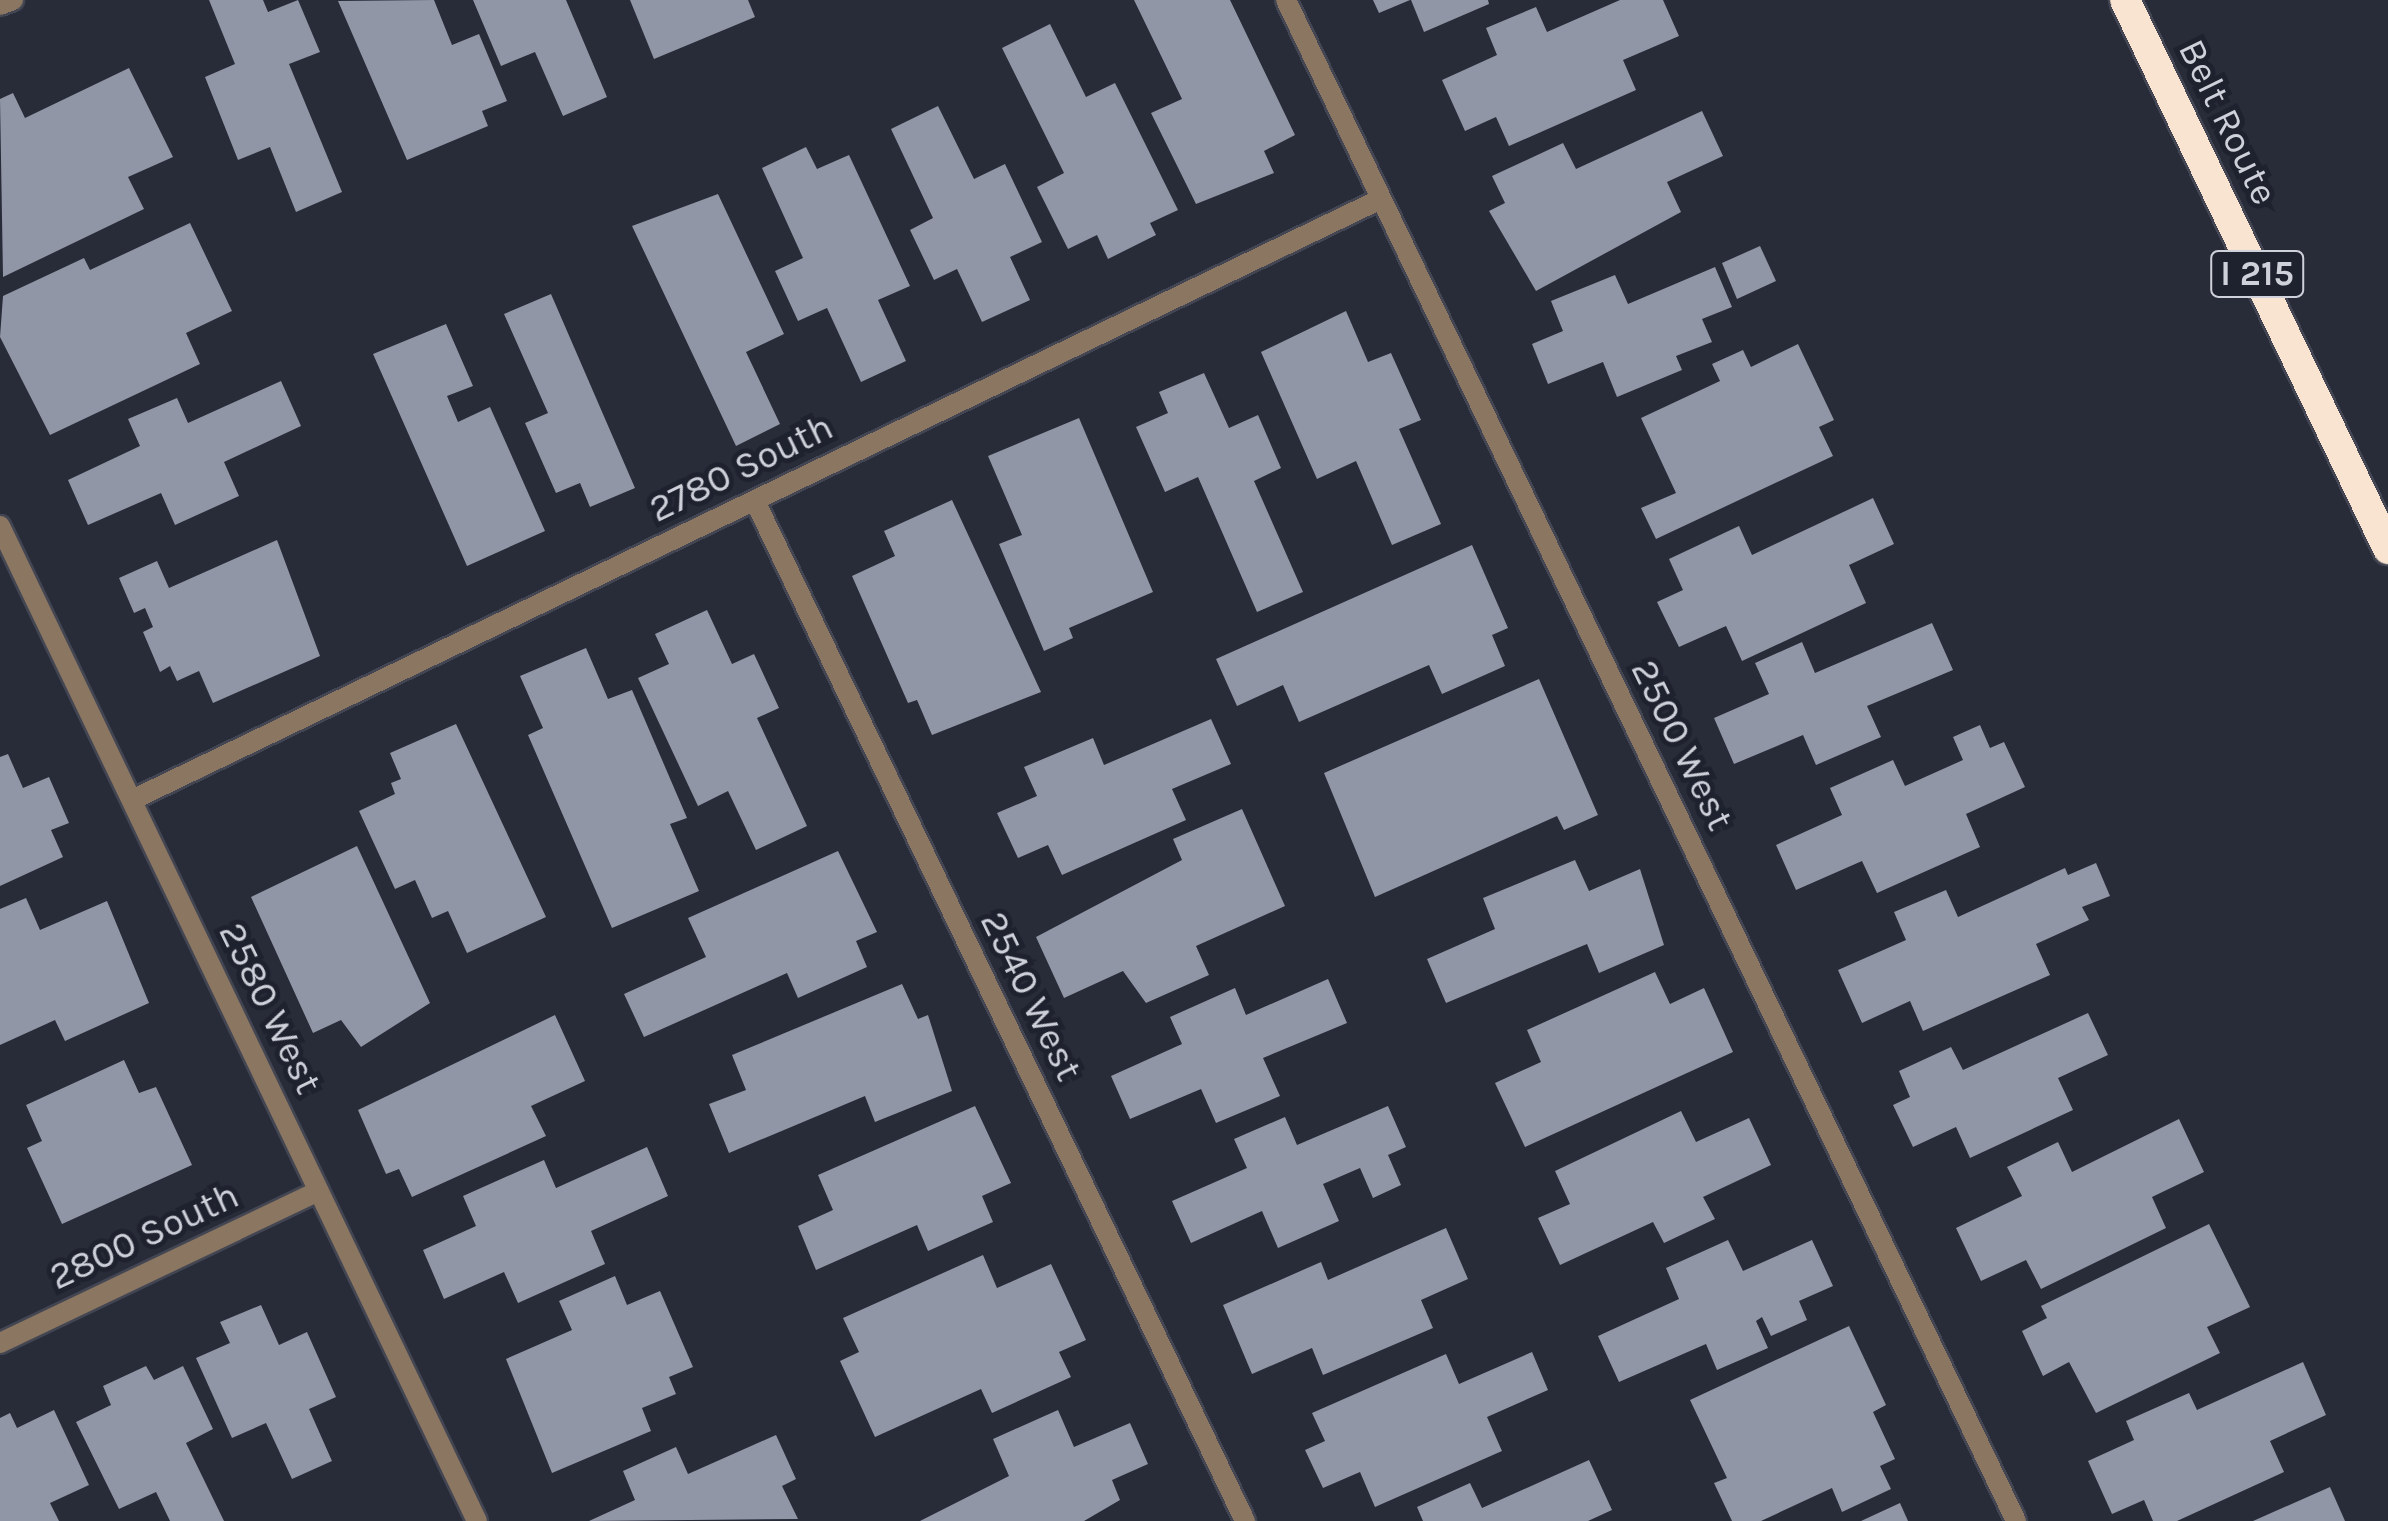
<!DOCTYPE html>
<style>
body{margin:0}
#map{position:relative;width:2388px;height:1521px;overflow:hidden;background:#282b38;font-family:Karla,sans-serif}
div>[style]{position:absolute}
.building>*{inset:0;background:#9196a6}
.roads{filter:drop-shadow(2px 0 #434652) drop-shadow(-2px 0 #434652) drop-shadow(0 2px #434652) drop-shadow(0 -2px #434652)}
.service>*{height:20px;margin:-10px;padding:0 10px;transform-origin:10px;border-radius:10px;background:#8a7661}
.motorway>*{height:30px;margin:-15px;padding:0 15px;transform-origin:15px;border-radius:15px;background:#f8e4d0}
span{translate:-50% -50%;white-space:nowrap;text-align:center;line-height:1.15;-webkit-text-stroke:10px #1e212e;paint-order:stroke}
.shield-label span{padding:2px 8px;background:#1e212e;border:2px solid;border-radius:8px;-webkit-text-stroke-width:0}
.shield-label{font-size:35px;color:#ced1d9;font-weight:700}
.street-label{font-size:38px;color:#ced1d9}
</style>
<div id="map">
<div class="building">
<div style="clip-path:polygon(209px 0,263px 0,268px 12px,298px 0,320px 52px,289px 64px,342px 192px,296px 212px,270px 147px,238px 160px,205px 77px,235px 64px)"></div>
<div style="clip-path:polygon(434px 0,452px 45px,479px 34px,507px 101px,482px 111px,488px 126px,407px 160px,338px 1px)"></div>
<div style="clip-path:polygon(473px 0,566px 0,607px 97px,563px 116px,535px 52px,501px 66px)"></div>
<div style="clip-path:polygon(630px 0,748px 0,755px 17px,654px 59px)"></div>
<div style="clip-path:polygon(1134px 0,1230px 0,1295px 135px,1264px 151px,1274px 173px,1196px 204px,1151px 113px,1182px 99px)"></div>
<div style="clip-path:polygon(1373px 0,1410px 0,1379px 13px)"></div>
<div style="clip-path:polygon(1411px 0,1488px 0,1489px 4px,1424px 32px)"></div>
<div style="clip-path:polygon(1620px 0,1663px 0,1679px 36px,1623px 60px,1636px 90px,1509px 146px,1496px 117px,1465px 131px,1442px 80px,1497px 55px,1486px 28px,1536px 7px,1547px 32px)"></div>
<div style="clip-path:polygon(1050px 24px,1086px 97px,1115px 83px,1178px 210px,1150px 223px,1156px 235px,1108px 259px,1097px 235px,1068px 249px,1037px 187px,1064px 173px,1002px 48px)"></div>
<div style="clip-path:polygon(129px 68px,173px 157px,128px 177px,144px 209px,3px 277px,0 99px,13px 93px,25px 118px)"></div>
<div style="clip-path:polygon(938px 106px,974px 179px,1005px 164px,1042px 242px,1010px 257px,1030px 300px,982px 322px,957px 269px,934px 280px,910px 230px,933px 218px,891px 129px)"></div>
<div style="clip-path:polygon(1702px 111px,1723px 156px,1667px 182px,1681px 212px,1536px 291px,1489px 211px,1505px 203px,1492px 176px,1563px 143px,1576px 169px)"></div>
<div style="clip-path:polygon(806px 147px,817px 169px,849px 155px,910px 286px,878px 300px,906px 361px,861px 382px,827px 308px,798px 321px,775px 271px,803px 258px,762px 168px)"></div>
<div style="clip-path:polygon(718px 194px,784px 334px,746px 352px,780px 424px,736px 446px,632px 226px)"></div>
<div style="clip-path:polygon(190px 223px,232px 311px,186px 333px,200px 364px,50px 435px,0 337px,3px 296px,84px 258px,90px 270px)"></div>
<div style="clip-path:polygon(1760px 246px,1776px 281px,1737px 299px,1722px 263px)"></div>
<div style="clip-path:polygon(1715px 267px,1732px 307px,1702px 319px,1712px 342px,1676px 356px,1682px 370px,1617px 397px,1603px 362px,1548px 384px,1532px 344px,1563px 331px,1551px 301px,1615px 275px,1628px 304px)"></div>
<div style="clip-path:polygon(551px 294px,635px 488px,590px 507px,580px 483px,556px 493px,525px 423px,548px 413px,504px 314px)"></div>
<div style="clip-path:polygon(1346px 311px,1368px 362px,1391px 353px,1421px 420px,1399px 429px,1441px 524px,1392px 545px,1356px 461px,1317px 479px,1261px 352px)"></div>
<div style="clip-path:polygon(446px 324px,473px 386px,447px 396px,458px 422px,490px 407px,545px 531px,467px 566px,373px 354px)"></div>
<div style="clip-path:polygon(1798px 344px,1834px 420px,1819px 427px,1833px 456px,1656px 539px,1641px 508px,1676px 493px,1641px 418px,1720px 381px,1712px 364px,1743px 350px,1751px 367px)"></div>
<div style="clip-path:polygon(1204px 373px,1229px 428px,1258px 415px,1281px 468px,1254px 481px,1303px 592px,1257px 612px,1198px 477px,1165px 492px,1136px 427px,1168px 413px,1159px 392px)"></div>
<div style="clip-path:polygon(281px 381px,301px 426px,224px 462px,239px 496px,175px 525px,161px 493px,88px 525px,68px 480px,140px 446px,128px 419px,177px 398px,188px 423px)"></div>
<div style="clip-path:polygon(1079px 418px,1153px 592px,1069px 628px,1073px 638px,1044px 651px,999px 544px,1022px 535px,988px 456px)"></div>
<div style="clip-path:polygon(1873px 498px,1894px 544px,1849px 565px,1866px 603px,1742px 661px,1726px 626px,1679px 647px,1657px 602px,1683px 590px,1669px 559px,1739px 526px,1752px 555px)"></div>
<div style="clip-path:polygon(952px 500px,1041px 692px,932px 735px,917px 700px,908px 703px,852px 576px,895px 556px,884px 531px)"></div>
<div style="clip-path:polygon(277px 540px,320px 656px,213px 703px,199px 671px,177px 681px,170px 666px,160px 672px,143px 632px,153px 627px,145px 608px,134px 613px,119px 578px,157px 561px,169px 588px)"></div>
<div style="clip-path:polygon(1472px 545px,1508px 628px,1492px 635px,1505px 666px,1442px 694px,1429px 665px,1299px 722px,1283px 685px,1237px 706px,1216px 659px)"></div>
<div style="clip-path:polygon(707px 610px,732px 664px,754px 654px,779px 708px,757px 718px,807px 826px,756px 850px,728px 791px,698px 806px,638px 678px,669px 664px,655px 634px)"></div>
<div style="clip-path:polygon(1932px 623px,1953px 670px,1867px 706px,1881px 737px,1816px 765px,1803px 735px,1734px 764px,1714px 718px,1769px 694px,1755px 663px,1802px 642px,1815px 673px)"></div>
<div style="clip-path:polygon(586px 648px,608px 699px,632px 690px,687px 818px,670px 824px,699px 891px,612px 928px,528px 735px,543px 728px,520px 676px)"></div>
<div style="clip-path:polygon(1539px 679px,1598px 815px,1564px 830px,1557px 816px,1375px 897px,1324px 773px)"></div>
<div style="clip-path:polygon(1211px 719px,1231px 764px,1172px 789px,1186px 820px,1062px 875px,1048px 845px,1018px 858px,997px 813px,1037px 796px,1024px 767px,1093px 738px,1104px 765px)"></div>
<div style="clip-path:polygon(456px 724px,546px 917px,467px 953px,448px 911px,432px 918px,415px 880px,395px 889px,359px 811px,395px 794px,391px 783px,401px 779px,390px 753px)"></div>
<div style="clip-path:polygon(1980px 725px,1990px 748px,2004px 742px,2025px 787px,1966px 814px,1980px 847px,1877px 893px,1862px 861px,1796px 890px,1776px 845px,1842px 815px,1830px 788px,1893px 760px,1905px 786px,1963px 760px,1953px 737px)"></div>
<div style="clip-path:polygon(8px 754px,23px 788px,49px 777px,69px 823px,51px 830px,63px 857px,0 886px,0 757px)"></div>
<div style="clip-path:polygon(1242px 809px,1285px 906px,1196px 946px,1209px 975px,1146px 1003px,1123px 971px,1064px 998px,1036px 937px,1182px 860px,1173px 839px)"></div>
<div style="clip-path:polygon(357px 846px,430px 1003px,361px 1047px,341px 1020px,313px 1033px,251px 897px)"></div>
<div style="clip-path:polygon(838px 851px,877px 932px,856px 941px,867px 967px,798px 998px,787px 973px,644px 1037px,624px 994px,706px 957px,688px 918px)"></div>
<div style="clip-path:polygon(1575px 860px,1589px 891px,1640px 869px,1664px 945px,1599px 973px,1587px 944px,1446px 1003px,1427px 959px,1495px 929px,1483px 898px)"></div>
<div style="clip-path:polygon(2096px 863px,2110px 896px,2082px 907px,2089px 920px,2036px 944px,2050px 975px,1923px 1031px,1910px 1001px,1862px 1023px,1838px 970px,1906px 940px,1894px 912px,1946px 890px,1958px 917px,2065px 868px,2068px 875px)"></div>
<div style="clip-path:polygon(26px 898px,40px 930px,107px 901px,149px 1003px,65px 1041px,55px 1020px,0 1045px,0 909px)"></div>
<div style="clip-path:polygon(1655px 972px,1670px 1004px,1704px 988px,1733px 1052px,1525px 1147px,1495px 1083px,1541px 1062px,1527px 1030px)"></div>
<div style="clip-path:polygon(1328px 979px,1347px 1023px,1263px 1058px,1280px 1096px,1216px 1123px,1201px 1089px,1130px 1119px,1111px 1076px,1182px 1044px,1170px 1017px,1235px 988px,1246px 1015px)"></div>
<div style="clip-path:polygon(902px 984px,918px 1019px,928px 1015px,952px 1091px,875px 1122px,865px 1096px,729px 1153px,709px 1104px,746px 1090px,732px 1055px)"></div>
<div style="clip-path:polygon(2088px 1013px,2108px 1055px,2058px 1078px,2073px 1110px,1970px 1158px,1956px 1127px,1913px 1147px,1893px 1105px,1910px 1097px,1899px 1071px,1951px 1047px,1963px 1070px)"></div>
<div style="clip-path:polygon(555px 1015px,585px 1081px,531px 1106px,546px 1136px,412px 1197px,399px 1169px,386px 1174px,358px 1110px)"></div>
<div style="clip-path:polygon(124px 1060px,139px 1093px,156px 1087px,192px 1165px,62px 1224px,27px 1148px,42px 1141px,26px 1105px)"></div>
<div style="clip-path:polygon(975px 1106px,1011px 1183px,982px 1196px,993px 1222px,928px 1251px,917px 1225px,816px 1270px,798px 1226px,833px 1210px,818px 1175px)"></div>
<div style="clip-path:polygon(1388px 1106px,1406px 1147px,1388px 1155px,1401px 1185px,1373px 1198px,1360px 1168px,1323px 1184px,1339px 1221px,1278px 1248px,1262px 1211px,1191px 1243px,1172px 1201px,1247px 1168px,1234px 1139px,1285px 1117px,1297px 1145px)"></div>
<div style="clip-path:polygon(1681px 1111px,1696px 1142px,1749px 1118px,1771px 1165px,1703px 1197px,1715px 1219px,1664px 1243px,1653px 1222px,1560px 1265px,1538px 1218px,1570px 1204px,1555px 1171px)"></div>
<div style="clip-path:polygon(2179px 1119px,2204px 1172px,2152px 1197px,2166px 1228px,2041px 1289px,2026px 1260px,1981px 1281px,1956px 1228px,2022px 1196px,2007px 1167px,2058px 1142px,2072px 1172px)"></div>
<div style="clip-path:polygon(647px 1147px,668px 1196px,591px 1231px,605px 1264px,518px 1303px,504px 1272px,444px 1299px,423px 1250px,476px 1226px,463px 1196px,544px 1160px,556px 1188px)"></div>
<div style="clip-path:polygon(2209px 1224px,2250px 1307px,2207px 1327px,2220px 1353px,2096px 1413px,2069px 1362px,2043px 1376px,2022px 1331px,2047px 1318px,2041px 1306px)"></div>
<div style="clip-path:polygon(1446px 1228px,1468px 1279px,1421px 1300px,1433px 1328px,1323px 1375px,1312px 1348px,1252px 1374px,1223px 1305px,1321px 1262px,1328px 1280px)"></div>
<div style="clip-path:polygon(1728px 1240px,1743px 1271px,1812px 1240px,1833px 1286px,1799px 1301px,1807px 1320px,1771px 1336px,1762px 1317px,1756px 1321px,1768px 1348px,1717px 1370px,1706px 1344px,1619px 1382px,1598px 1336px,1679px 1299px,1666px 1268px)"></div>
<div style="clip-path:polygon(983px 1255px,997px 1288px,1051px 1264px,1086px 1340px,1059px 1352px,1071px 1377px,992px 1413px,981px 1389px,875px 1437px,840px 1361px,859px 1352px,843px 1318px)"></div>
<div style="clip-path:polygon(615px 1276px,627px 1305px,660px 1291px,693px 1367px,669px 1377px,676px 1394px,642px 1408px,651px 1431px,552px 1473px,506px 1359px,572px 1330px,559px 1301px)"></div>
<div style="clip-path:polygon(261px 1305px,279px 1345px,307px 1332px,336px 1397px,309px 1409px,332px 1461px,292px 1479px,266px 1423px,232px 1438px,196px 1358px,230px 1343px,220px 1322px)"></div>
<div style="clip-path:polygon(1849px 1326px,1886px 1405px,1873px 1412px,1895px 1459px,1880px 1466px,1891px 1489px,1842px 1512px,1832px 1488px,1761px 1521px,1732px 1521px,1714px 1483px,1727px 1478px,1690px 1400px)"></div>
<div style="clip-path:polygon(1532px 1352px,1548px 1390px,1487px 1417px,1502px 1451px,1375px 1507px,1360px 1472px,1323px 1488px,1305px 1450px,1325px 1441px,1312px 1413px,1446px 1354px,1459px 1384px)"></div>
<div style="clip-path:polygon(2303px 1362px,2326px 1415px,2270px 1441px,2284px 1472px,2177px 1521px,2153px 1521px,2144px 1500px,2112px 1514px,2088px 1461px,2134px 1440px,2126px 1421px,2189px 1393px,2197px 1410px)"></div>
<div style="clip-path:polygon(146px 1366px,154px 1380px,183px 1366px,213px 1429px,186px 1443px,224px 1521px,170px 1521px,156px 1492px,119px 1509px,76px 1422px,111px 1405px,103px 1386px)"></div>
<div style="clip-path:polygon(54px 1410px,89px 1485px,50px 1503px,59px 1521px,0 1521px,0 1418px,10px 1413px,17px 1428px)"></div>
<div style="clip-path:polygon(1058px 1410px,1074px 1447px,1130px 1423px,1148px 1464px,1112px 1480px,1120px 1500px,1084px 1521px,920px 1521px,1009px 1476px,993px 1439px)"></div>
<div style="clip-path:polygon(776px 1435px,796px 1479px,782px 1486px,798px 1519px,589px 1521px,635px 1500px,623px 1471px,676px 1447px,688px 1474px)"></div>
<div style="clip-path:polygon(1589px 1460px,1612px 1510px,1588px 1521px,1423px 1521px,1417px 1507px,1470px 1483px,1482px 1508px)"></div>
<div style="clip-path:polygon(2330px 1487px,2345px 1521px,2253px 1521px)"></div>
<div style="clip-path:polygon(1900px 1503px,1908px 1521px,1861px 1521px)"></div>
</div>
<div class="roads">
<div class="service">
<div style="left:1286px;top:0;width:1687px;rotate:64.36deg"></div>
<div style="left:0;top:5px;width:14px;rotate:-21deg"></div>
<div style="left:755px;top:501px;width:1132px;rotate:64.34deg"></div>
<div style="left:0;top:526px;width:1103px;rotate:64.39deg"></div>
<div style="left:132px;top:800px;width:1386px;rotate:-25.7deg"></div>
<div style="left:0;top:1343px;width:353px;rotate:-25.5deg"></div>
</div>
<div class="motorway">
<div style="left:2125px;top:0;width:609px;rotate:64.4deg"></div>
</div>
</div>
<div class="shield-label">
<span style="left:2257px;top:274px">I 215</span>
</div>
<div class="street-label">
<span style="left:2228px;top:122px;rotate:64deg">Belt Route</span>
<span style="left:741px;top:468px;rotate:-26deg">2780 South</span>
<span style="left:1682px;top:745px;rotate:64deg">2500 West</span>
<span style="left:1031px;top:996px;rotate:64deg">2540 West</span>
<span style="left:270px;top:1008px;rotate:64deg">2580 West</span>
<span style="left:144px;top:1236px;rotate:-25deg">2800 South</span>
</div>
</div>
